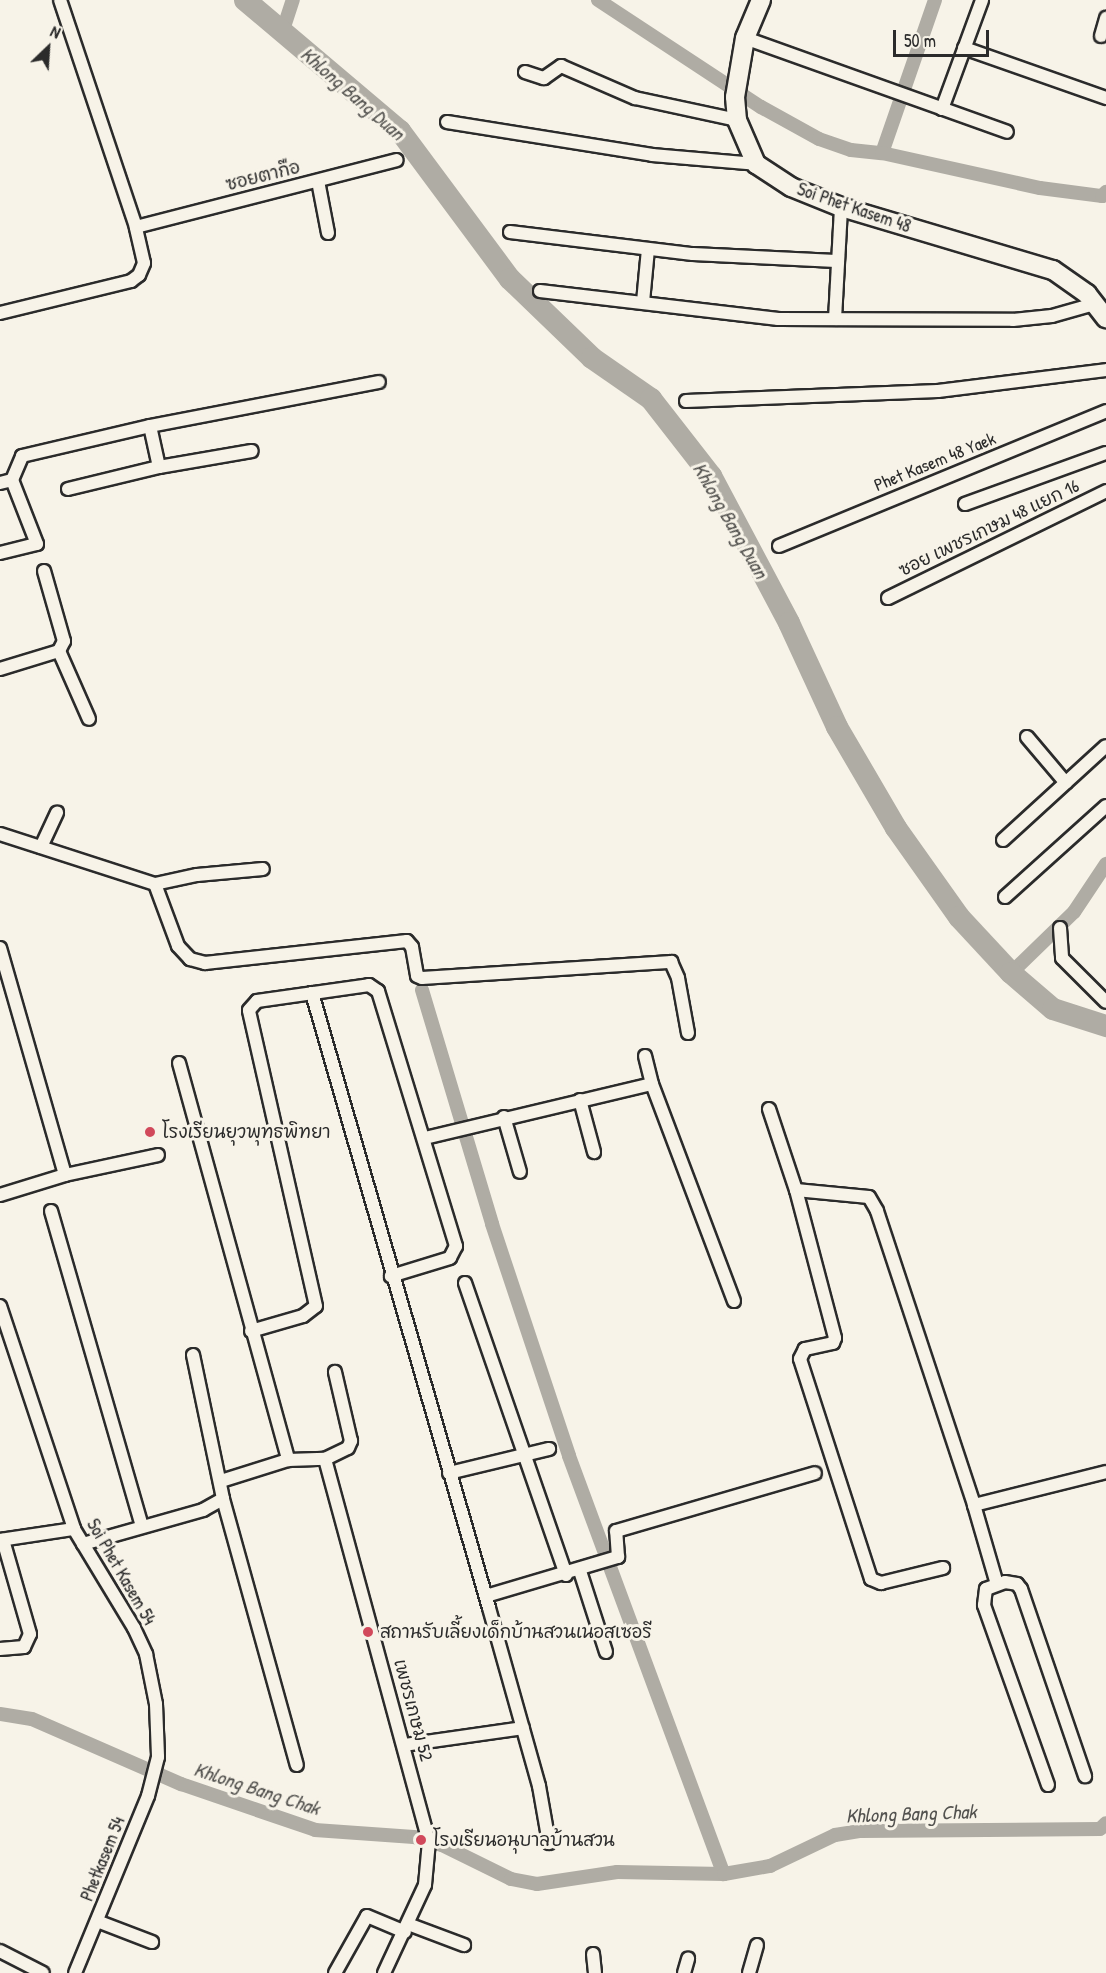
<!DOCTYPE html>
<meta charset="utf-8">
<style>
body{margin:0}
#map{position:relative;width:1106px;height:1973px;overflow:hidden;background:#f7f3e8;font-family:"Patrick Hand","Playpen Sans Thai",sans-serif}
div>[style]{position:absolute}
.canal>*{height:14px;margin:-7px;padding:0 7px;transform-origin:7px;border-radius:7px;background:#afaca4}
.river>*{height:22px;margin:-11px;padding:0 11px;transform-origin:11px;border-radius:11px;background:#afaca4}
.roads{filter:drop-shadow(2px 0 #2b2b2b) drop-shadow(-2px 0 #2b2b2b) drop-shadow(0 2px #2b2b2b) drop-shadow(0 -2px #2b2b2b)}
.street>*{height:12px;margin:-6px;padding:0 6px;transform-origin:6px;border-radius:6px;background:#f7f3e8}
.secondary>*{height:18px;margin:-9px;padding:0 9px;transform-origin:9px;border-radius:9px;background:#f7f3e8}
.dots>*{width:16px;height:16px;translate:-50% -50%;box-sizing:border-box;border:3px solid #f7f3e8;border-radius:50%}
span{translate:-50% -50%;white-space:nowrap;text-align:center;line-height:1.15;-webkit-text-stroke:6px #f7f3e8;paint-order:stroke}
.street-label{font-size:18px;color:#2b2b2b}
.poi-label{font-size:18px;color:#2b2b2b}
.left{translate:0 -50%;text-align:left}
.water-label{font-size:20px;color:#53524f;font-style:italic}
.north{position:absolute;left:18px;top:18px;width:60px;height:60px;-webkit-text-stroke:4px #f7f3e8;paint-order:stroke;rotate:25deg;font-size:16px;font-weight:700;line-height:24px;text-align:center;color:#2b2b2b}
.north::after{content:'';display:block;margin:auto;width:21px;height:27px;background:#2b2b2b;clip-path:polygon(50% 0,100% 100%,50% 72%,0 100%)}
.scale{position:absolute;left:893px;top:30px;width:96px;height:27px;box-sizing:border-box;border:3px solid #2b2b2b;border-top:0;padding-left:8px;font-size:18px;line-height:21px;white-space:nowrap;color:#2b2b2b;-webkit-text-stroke:4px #f7f3e8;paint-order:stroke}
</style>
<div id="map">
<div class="canal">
<div style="left:598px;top:0;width:195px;rotate:33.3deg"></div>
<div style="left:761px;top:107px;width:66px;rotate:28.9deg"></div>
<div style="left:819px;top:139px;width:34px;rotate:19deg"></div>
<div style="left:851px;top:150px;width:31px;rotate:6deg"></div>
<div style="left:882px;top:153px;width:162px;rotate:-70.9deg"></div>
<div style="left:282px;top:33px;width:35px;rotate:-72deg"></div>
<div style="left:882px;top:153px;width:162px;rotate:12.5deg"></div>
<div style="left:1040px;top:188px;width:63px;rotate:7.4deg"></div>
<div style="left:1102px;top:196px;width:6px;rotate:-45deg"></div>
<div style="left:1011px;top:973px;width:88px;rotate:-44.1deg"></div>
<div style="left:1074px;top:912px;width:58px;rotate:-56.3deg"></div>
<div style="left:422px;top:990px;width:244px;rotate:73.3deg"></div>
<div style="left:492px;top:1224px;width:244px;rotate:71.6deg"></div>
<div style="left:569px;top:1456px;width:446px;rotate:69.7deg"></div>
<div style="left:0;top:1714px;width:32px;rotate:9deg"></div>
<div style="left:32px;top:1719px;width:163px;rotate:23.6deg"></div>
<div style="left:181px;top:1784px;width:142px;rotate:18.9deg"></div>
<div style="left:315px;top:1830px;width:99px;rotate:4deg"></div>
<div style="left:414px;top:1837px;width:29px;rotate:16deg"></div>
<div style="left:442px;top:1845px;width:77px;rotate:26.2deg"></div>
<div style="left:511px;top:1879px;width:26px;rotate:11deg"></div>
<div style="left:537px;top:1884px;width:81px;rotate:-8.5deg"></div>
<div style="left:617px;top:1872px;width:107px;rotate:1.1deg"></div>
<div style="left:724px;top:1874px;width:47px;rotate:-9.9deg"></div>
<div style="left:770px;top:1866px;width:72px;rotate:-25.5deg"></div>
<div style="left:835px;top:1835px;width:26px;rotate:-9deg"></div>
<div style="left:861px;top:1831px;width:239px;rotate:-0.5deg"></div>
<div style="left:1100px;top:1829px;width:8px;rotate:-45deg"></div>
</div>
<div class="river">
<div style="left:245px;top:0;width:203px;rotate:40.2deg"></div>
<div style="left:400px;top:131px;width:184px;rotate:53.4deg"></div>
<div style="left:510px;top:279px;width:114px;rotate:43.9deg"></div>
<div style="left:592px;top:358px;width:72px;rotate:34.8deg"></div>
<div style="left:651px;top:399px;width:98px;rotate:52.1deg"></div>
<div style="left:711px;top:476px;width:166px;rotate:62deg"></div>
<div style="left:789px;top:623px;width:115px;rotate:65.2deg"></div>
<div style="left:837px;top:727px;width:117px;rotate:59.7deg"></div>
<div style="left:896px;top:828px;width:109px;rotate:54.7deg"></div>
<div style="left:959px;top:917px;width:76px;rotate:47.1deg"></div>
<div style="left:1011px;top:973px;width:55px;rotate:40.6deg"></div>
<div style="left:1053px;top:1009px;width:56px;rotate:17.8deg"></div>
</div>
<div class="roads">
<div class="street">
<div style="left:1101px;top:36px;width:19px;rotate:-74deg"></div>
<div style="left:745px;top:38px;width:278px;rotate:19.7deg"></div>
<div style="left:964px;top:48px;width:151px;rotate:19.4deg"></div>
<div style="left:525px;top:72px;width:20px;rotate:18deg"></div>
<div style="left:544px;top:78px;width:21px;rotate:-35deg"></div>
<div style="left:561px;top:66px;width:81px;rotate:23.4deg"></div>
<div style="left:635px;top:98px;width:104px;rotate:12.2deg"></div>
<div style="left:942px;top:109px;width:116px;rotate:-69.8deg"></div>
<div style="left:447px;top:122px;width:208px;rotate:9.1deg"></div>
<div style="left:652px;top:155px;width:104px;rotate:4.9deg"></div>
<div style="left:318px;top:181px;width:53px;rotate:79.1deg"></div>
<div style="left:136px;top:227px;width:269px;rotate:-14.4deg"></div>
<div style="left:510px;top:232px;width:184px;rotate:6.9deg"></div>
<div style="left:693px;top:254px;width:143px;rotate:2.8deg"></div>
<div style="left:540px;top:291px;width:240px;rotate:6.7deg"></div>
<div style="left:778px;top:319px;width:235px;rotate:0.2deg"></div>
<div style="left:1013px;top:320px;width:39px;rotate:-6deg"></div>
<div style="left:1052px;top:316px;width:44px;rotate:-15.9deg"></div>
<div style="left:643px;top:302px;width:53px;rotate:-84.6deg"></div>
<div style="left:0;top:313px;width:135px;rotate:-13.7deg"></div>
<div style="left:131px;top:281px;width:10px;rotate:-37deg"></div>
<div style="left:139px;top:275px;width:13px;rotate:-67deg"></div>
<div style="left:144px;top:263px;width:37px;rotate:-103deg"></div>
<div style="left:136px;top:227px;width:239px;rotate:-108.5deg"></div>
<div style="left:835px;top:319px;width:112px;rotate:-86.9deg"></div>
<div style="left:686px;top:401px;width:252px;rotate:-2.3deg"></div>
<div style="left:938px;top:391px;width:169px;rotate:-7.1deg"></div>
<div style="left:150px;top:426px;width:42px;rotate:77.6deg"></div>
<div style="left:159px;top:467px;width:94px;rotate:-9.8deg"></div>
<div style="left:0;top:483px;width:12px;rotate:-14deg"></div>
<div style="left:68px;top:489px;width:94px;rotate:-13.6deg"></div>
<div style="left:965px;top:504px;width:150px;rotate:-19.9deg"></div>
<div style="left:779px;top:546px;width:354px;rotate:-22.4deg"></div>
<div style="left:0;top:553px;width:38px;rotate:-14deg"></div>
<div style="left:37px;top:544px;width:69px;rotate:-111.3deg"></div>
<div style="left:12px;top:480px;width:26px;rotate:-67deg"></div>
<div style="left:22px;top:456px;width:131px;rotate:-13.2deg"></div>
<div style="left:150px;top:426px;width:233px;rotate:-10.9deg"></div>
<div style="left:44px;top:571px;width:73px;rotate:74.1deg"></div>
<div style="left:64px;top:641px;width:11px;rotate:117deg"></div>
<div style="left:888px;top:598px;width:243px;rotate:-26.1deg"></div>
<div style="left:59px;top:651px;width:74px;rotate:66.2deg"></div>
<div style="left:0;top:669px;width:62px;rotate:-17deg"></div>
<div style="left:1027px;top:737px;width:60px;rotate:49.7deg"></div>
<div style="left:0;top:834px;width:163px;rotate:17.9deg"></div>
<div style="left:155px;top:884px;width:43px;rotate:-12.1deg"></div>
<div style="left:197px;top:875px;width:66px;rotate:-5.2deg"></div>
<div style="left:1003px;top:840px;width:139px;rotate:-42.4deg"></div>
<div style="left:41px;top:847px;width:38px;rotate:-65deg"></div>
<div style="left:155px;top:884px;width:66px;rotate:69.6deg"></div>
<div style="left:178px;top:946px;width:18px;rotate:47deg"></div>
<div style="left:190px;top:959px;width:16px;rotate:15deg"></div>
<div style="left:205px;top:963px;width:203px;rotate:-6.2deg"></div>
<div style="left:407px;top:941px;width:8px;rotate:50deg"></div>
<div style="left:412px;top:947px;width:29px;rotate:80deg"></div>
<div style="left:417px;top:976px;width:5px;rotate:22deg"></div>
<div style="left:422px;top:978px;width:250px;rotate:-3.7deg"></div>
<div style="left:671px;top:962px;width:17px;rotate:66deg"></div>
<div style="left:678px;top:978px;width:56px;rotate:79.7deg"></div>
<div style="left:1005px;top:897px;width:136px;rotate:-42deg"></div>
<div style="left:1060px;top:928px;width:30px;rotate:86deg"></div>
<div style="left:1062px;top:958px;width:62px;rotate:45deg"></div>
<div style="left:0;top:948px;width:236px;rotate:74deg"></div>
<div style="left:312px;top:993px;width:640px;rotate:73.94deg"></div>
<div style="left:489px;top:1608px;width:185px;rotate:74.3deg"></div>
<div style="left:539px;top:1786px;width:58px;rotate:80deg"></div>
<div style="left:645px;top:1056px;width:29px;rotate:76deg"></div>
<div style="left:652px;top:1084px;width:232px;rotate:69.3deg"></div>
<div style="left:179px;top:1063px;width:412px;rotate:74.6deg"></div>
<div style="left:580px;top:1100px;width:54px;rotate:74.9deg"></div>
<div style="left:769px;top:1109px;width:85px;rotate:71.6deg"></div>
<div style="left:796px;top:1190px;width:73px;rotate:5.5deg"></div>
<div style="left:869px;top:1197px;width:16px;rotate:60deg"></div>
<div style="left:877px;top:1211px;width:310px;rotate:71.7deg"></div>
<div style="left:974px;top:1505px;width:136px;rotate:-14deg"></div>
<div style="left:504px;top:1117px;width:57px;rotate:73.8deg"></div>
<div style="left:425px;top:1138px;width:233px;rotate:-13.4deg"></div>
<div style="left:796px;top:1190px;width:153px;rotate:75.2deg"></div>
<div style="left:835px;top:1338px;width:5px;rotate:112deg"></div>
<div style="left:833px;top:1343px;width:29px;rotate:168deg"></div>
<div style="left:805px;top:1349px;width:11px;rotate:117deg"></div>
<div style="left:800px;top:1359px;width:231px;rotate:72.1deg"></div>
<div style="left:871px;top:1579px;width:11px;rotate:22deg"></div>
<div style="left:881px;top:1583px;width:64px;rotate:-13.6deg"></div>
<div style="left:0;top:1195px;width:68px;rotate:-17.1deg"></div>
<div style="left:65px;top:1175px;width:95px;rotate:-12.1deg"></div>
<div style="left:51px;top:1211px;width:328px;rotate:73.9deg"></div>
<div style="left:465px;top:1283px;width:309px;rotate:70.9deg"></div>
<div style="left:0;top:1306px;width:235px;rotate:71.6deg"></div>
<div style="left:74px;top:1529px;width:116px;rotate:58.8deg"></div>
<div style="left:134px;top:1628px;width:29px;rotate:65deg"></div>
<div style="left:146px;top:1654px;width:51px;rotate:78.7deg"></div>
<div style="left:156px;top:1704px;width:53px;rotate:87.8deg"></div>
<div style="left:158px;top:1757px;width:40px;rotate:104.4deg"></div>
<div style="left:148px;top:1796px;width:191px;rotate:112.4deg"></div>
<div style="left:251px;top:1331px;width:54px;rotate:-16.1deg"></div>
<div style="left:303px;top:1316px;width:16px;rotate:-38deg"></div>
<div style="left:316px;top:1306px;width:303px;rotate:-102.8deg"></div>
<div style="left:249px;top:1010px;width:12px;rotate:-48deg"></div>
<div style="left:257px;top:1001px;width:113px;rotate:-8.1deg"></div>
<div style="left:369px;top:985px;width:11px;rotate:34deg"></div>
<div style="left:378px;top:991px;width:267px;rotate:73deg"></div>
<div style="left:456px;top:1246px;width:13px;rotate:117deg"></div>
<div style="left:450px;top:1258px;width:62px;rotate:163deg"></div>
<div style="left:193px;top:1355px;width:147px;rotate:78.2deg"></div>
<div style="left:223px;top:1499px;width:276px;rotate:74.5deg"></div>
<div style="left:325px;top:1459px;width:396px;rotate:74.8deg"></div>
<div style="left:429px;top:1841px;width:44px;rotate:95.2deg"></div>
<div style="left:425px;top:1885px;width:97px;rotate:115deg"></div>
<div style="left:449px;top:1473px;width:103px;rotate:-13.5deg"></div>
<div style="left:221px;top:1481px;width:70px;rotate:-17.4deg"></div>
<div style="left:288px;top:1460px;width:37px;rotate:-2deg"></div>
<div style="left:325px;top:1459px;width:25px;rotate:-26deg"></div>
<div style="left:348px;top:1448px;width:8px;rotate:-67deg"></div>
<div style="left:351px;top:1441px;width:71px;rotate:-103.1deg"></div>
<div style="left:974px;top:1505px;width:82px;rotate:73.8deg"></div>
<div style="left:0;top:1540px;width:75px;rotate:-8.5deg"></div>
<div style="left:83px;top:1544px;width:125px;rotate:-15.8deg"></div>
<div style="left:203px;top:1510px;width:23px;rotate:-29deg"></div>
<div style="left:580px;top:1571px;width:85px;rotate:72.2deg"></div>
<div style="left:486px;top:1596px;width:138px;rotate:-16.5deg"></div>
<div style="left:618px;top:1557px;width:26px;rotate:-94deg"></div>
<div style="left:616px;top:1531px;width:207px;rotate:-16.2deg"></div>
<div style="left:0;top:1649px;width:24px;rotate:-5deg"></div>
<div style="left:24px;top:1647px;width:14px;rotate:-65deg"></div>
<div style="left:30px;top:1634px;width:98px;rotate:-106deg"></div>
<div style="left:404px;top:1745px;width:120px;rotate:-8.1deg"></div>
<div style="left:1048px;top:1785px;width:191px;rotate:-109.6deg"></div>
<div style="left:984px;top:1605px;width:16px;rotate:-83deg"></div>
<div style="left:986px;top:1589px;width:20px;rotate:-20deg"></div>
<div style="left:1005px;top:1582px;width:12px;rotate:9deg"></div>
<div style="left:1017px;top:1584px;width:6px;rotate:51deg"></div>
<div style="left:1021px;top:1589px;width:198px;rotate:71.1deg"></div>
<div style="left:97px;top:1921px;width:59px;rotate:20.9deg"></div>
<div style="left:408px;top:1924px;width:60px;rotate:20.6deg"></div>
<div style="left:0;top:1951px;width:48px;rotate:27.1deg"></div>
<div style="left:593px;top:1954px;width:19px;rotate:84deg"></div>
<div style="left:335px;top:1973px;width:65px;rotate:-60.7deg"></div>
<div style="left:367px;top:1916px;width:41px;rotate:22.8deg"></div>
<div style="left:684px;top:1973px;width:15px;rotate:-74deg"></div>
<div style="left:749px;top:1973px;width:29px;rotate:-74deg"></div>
</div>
<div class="secondary">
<div style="left:761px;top:0;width:41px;rotate:112.8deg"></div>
<div style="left:745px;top:38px;width:60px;rotate:99.6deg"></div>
<div style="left:735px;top:97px;width:23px;rotate:85deg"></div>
<div style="left:737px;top:120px;width:48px;rotate:66.6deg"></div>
<div style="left:756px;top:164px;width:42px;rotate:33.3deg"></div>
<div style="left:791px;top:187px;width:54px;rotate:21.8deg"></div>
<div style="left:841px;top:207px;width:221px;rotate:16.6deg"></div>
<div style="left:1053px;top:270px;width:42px;rotate:35.2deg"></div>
<div style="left:1087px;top:294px;width:31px;rotate:52deg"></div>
</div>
</div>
<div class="dots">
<div style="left:150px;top:1132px;background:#d1495b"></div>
<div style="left:368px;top:1632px;background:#d1495b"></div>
<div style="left:421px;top:1840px;background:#d1495b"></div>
</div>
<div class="street-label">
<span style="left:263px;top:176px;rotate:-14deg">ซอยตากือ</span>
<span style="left:854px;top:208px;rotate:19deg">Soi Phet Kasem 48</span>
<span style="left:935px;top:462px;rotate:-22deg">Phet Kasem 48 Yaek</span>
<span style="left:989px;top:528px;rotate:-26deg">ซอย เพชรเกษม 48 แยก 16</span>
<span style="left:121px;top:1572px;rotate:60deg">Soi Phet Kasem 54</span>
<span style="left:413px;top:1710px;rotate:75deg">เพชรเกษม 52</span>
<span style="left:103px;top:1859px;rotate:-68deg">Phetkasem 54</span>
</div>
<div class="poi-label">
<span class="left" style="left:162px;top:1132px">โรงเรียนยุวพุทธพิทยา</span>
<span class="left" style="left:380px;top:1632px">สถานรับเลี้ยงเด็กบ้านสวนเนอสเซอรี</span>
<span class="left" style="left:433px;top:1840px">โรงเรียนอนุบาลบ้านสวน</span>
</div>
<div class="water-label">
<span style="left:353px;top:93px;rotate:41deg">Khlong Bang Duan</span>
<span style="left:731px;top:520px;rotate:60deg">Khlong Bang Duan</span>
<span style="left:257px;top:1788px;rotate:18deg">Khlong Bang Chak</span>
<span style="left:911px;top:1813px;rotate:-2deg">Khlong Bang Chak</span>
</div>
<div class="north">N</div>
<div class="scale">50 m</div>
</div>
